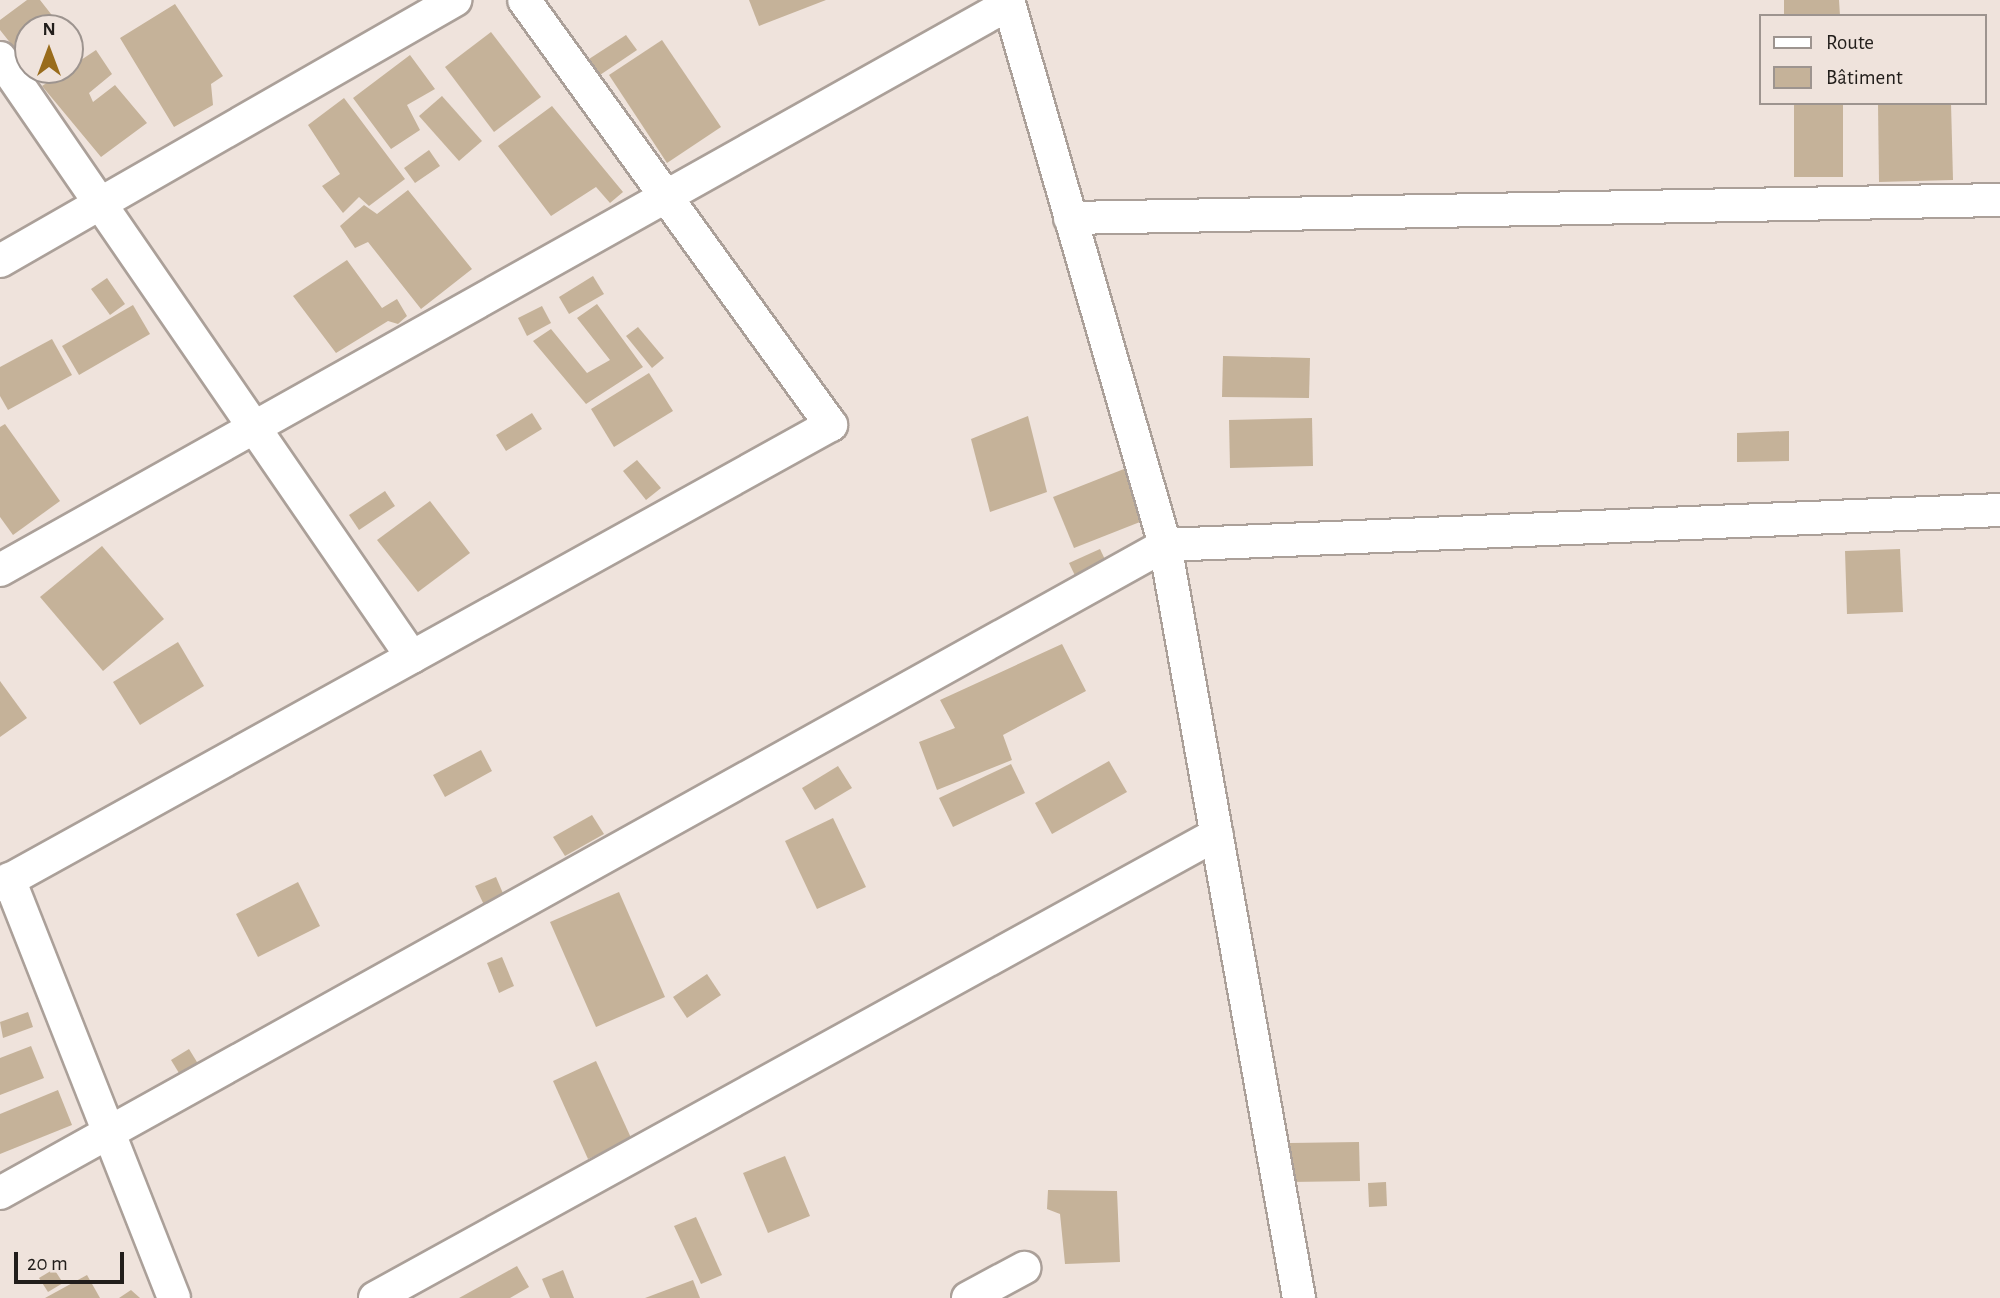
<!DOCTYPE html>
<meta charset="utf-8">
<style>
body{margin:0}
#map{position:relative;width:2000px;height:1298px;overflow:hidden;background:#efe3dc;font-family:"Alegreya Sans",sans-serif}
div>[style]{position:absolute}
.building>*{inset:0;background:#c5b299}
.roads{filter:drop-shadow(2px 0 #aba099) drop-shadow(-2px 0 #aba099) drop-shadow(0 2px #aba099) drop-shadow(0 -2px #aba099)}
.minor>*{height:32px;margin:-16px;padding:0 16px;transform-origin:16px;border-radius:16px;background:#fff}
span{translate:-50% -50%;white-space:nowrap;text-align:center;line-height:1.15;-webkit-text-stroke:7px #efe3dc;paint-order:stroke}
.legend{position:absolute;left:1759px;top:14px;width:228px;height:91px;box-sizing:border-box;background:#efe3dc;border:2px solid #9d948f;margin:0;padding:9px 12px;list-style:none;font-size:21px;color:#221e1b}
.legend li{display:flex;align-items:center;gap:14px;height:35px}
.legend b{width:35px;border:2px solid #9d948f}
.north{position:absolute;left:14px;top:14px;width:70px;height:70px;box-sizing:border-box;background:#efe3dc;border:2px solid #9d948f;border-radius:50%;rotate:0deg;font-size:19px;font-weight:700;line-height:28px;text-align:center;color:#221e1b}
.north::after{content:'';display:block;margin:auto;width:24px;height:32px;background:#996c1c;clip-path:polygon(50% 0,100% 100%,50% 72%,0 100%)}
.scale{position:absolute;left:14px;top:1252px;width:110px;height:32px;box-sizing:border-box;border:4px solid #221e1b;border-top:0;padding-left:9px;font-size:21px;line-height:24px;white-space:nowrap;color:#221e1b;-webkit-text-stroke:5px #efe3dc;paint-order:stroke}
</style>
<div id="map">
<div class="building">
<div style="clip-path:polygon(27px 0,40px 0,62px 28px,28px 28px,28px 65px,0 30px,0 20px)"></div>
<div style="clip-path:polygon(749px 0,826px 0,759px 26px)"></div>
<div style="clip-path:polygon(1784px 0,1839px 0,1840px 16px,1784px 16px)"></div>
<div style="clip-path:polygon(175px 4px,223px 76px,211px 84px,213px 105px,174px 127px,120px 38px)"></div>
<div style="clip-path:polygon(491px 32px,541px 97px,494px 132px,445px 67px)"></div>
<div style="clip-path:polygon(626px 35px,637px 50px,600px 75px,589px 59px)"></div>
<div style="clip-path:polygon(70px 39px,80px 51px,70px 58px)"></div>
<div style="clip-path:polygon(662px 40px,721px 127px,667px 163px,609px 75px)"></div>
<div style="clip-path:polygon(96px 50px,112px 74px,89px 93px,93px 102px,115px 85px,147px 123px,101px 157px,42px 86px)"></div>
<div style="clip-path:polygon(410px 55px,435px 89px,407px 105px,420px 130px,391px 149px,353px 98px)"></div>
<div style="clip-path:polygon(32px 70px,53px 70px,40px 80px)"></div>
<div style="clip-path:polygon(442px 96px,482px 141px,459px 161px,419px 116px)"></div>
<div style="clip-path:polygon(344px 98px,405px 179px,369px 206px,359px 197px,343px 213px,322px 186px,340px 174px,308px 125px)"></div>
<div style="clip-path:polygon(1794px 103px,1843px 103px,1843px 177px,1794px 177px)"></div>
<div style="clip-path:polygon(1878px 103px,1951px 103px,1953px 180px,1879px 182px)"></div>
<div style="clip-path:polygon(552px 106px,623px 192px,610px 203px,596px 187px,551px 216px,498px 146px)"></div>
<div style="clip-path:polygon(429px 150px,440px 166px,415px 183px,404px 168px)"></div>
<div style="clip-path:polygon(408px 190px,472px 269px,421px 309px,368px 242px,355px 248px,340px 226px,364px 205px,377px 214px)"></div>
<div style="clip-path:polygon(347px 260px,382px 308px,397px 299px,407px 316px,398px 324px,388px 321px,336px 353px,293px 296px)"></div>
<div style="clip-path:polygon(593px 276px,604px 294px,569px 314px,559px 297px)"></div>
<div style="clip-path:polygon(107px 278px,125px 304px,110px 315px,91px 289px)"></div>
<div style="clip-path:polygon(597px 304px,643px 367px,586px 404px,533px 341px,551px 329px,587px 373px,610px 360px,577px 318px)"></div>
<div style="clip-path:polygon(133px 305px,150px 334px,79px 375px,62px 346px)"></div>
<div style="clip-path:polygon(542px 306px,551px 323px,527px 336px,518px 318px)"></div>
<div style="clip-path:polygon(638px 327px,664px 358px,652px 368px,626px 336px)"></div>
<div style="clip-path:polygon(52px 339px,72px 375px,8px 410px,0 396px,0 367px)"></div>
<div style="clip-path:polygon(1223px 356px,1310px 358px,1309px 398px,1222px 397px)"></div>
<div style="clip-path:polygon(649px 373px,673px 411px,614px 447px,591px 409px)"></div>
<div style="clip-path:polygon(532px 413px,542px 429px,506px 451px,496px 435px)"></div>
<div style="clip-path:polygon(1028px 416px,1047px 492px,990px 512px,971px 439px)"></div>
<div style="clip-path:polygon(1312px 418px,1313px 466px,1230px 468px,1229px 420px)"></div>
<div style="clip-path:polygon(5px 424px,60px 501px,13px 535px,0 517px,0 427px)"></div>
<div style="clip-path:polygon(1789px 431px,1789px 461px,1737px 462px,1737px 433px)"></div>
<div style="clip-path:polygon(637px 460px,661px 488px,646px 500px,623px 471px)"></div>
<div style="clip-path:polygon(1124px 469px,1145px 520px,1074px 548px,1053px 497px)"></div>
<div style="clip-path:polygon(385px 491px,395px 506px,359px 530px,349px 515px)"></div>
<div style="clip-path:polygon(430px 501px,470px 553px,418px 592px,377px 540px)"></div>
<div style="clip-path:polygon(102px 546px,164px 619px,103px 671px,40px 597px)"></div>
<div style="clip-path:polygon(1100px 549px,1110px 570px,1079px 584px,1069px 563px)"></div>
<div style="clip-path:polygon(1900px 549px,1903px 612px,1847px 614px,1845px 551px)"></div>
<div style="clip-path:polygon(178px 642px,204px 686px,140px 725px,113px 682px)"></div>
<div style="clip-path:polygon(1062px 644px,1086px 691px,1003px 735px,1012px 760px,937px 790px,919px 742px,955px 728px,940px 700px)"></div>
<div style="clip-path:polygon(0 681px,27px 718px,0 737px)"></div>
<div style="clip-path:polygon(481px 750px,492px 771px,445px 797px,433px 775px)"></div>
<div style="clip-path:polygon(1109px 761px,1127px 792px,1052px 834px,1035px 803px)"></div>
<div style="clip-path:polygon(1011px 764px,1025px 793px,953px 827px,939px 798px)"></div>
<div style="clip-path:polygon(838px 766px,852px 788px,815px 810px,802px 788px)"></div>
<div style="clip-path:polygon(592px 815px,604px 834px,565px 856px,553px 837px)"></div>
<div style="clip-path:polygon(833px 818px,866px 887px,817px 909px,785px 841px)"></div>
<div style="clip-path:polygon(496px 877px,505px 898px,485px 907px,475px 886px)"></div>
<div style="clip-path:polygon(298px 882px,320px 926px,258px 957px,236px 914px)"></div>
<div style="clip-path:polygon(619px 892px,665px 997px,596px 1027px,550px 922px)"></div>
<div style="clip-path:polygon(502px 957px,514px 986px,499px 993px,487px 963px)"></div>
<div style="clip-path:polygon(707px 974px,721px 995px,687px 1018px,673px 997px)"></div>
<div style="clip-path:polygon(28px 1012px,33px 1027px,3px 1038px,0 1022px)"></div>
<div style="clip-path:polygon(31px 1046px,44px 1078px,0 1095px,0 1058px)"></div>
<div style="clip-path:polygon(189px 1049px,200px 1067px,182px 1078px,171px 1060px)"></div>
<div style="clip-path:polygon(596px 1061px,632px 1140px,588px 1159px,553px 1081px)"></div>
<div style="clip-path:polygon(58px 1090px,72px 1125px,0 1154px,0 1114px)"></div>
<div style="clip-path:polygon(1359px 1142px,1360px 1181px,1290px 1182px,1290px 1143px)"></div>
<div style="clip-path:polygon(785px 1156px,810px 1216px,768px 1233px,743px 1173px)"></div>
<div style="clip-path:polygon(1386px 1182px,1387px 1206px,1369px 1207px,1368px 1183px)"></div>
<div style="clip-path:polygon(1048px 1190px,1117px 1191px,1120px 1262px,1065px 1264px,1060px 1214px,1047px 1209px)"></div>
<div style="clip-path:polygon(696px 1217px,722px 1275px,701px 1284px,674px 1226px)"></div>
<div style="clip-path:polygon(517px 1266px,529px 1287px,510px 1298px,459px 1298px)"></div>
<div style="clip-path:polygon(54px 1269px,63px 1283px,48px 1292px,39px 1278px)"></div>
<div style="clip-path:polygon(563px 1270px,574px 1298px,550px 1298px,542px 1279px)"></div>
<div style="clip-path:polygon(87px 1275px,100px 1298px,45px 1298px)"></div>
<div style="clip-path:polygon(693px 1280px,700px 1298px,645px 1298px)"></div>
<div style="clip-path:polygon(131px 1290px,140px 1298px,119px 1298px)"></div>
</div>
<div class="roads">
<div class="minor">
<div style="left:1008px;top:0;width:567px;rotate:73.93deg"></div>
<div style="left:1165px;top:545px;width:765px;rotate:79.91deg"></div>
<div style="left:0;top:58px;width:727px;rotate:55.48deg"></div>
<div style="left:1070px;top:218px;width:930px;rotate:-1.11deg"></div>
<div style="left:0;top:261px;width:525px;rotate:-29.84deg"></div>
<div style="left:0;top:570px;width:1157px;rotate:-29.29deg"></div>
<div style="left:9px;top:879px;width:450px;rotate:68.5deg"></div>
<div style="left:0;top:885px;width:950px;rotate:-28.97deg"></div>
<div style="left:831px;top:425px;width:524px;rotate:-125.84deg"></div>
<div style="left:0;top:1193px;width:1333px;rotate:-29.08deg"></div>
<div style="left:1165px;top:545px;width:836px;rotate:-2.4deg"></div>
<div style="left:375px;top:1298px;width:961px;rotate:-28.86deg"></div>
<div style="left:968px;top:1298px;width:64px;rotate:-28.2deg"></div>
</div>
</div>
<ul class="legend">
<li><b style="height:9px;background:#fff"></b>Route</li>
<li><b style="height:19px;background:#c5b299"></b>Bâtiment</li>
</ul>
<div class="north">N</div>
<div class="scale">20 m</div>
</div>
